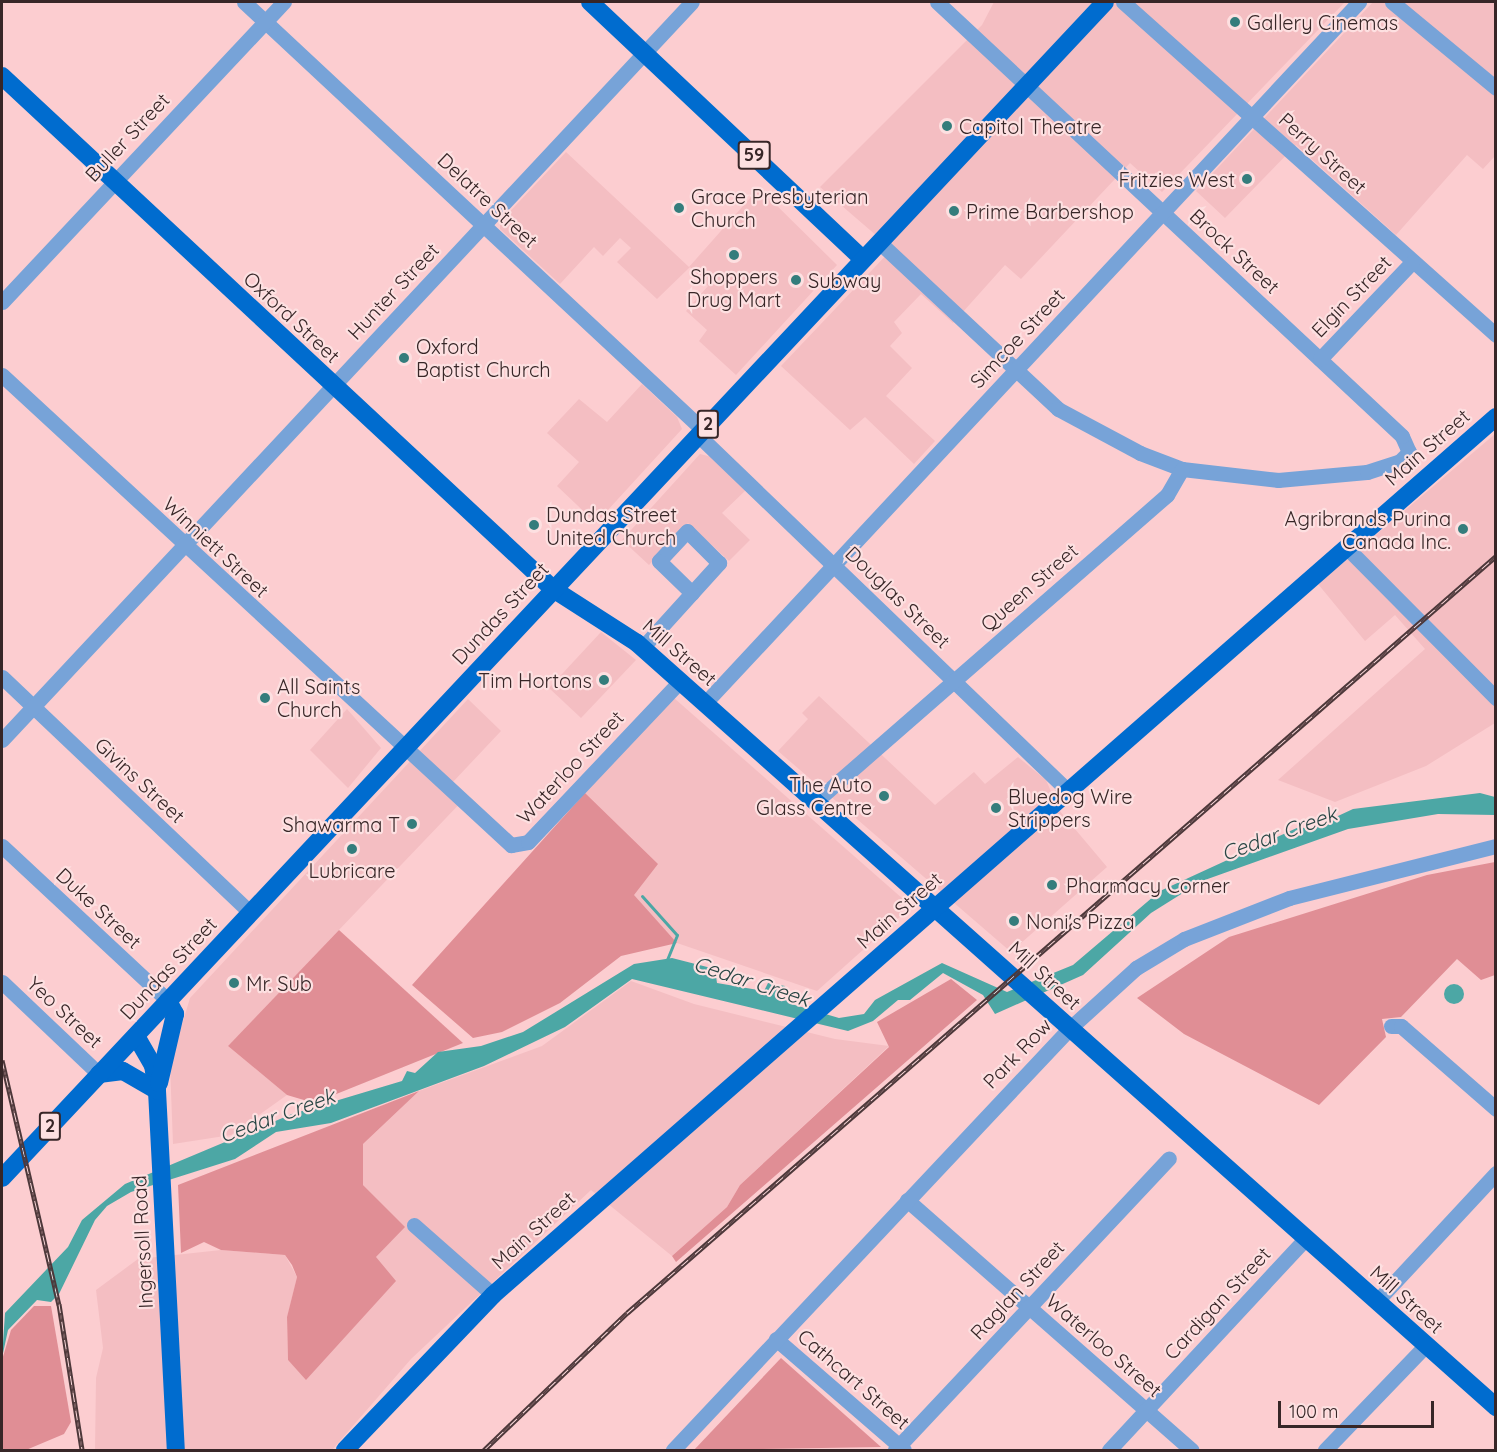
<!DOCTYPE html>
<style>
body{margin:0}
#map{position:relative;width:1497px;height:1452px;overflow:hidden;background:#fccdd0;font-family:Quicksand,sans-serif}
div>[style]{position:absolute}
.built>*{inset:0;background:#f4bec2}
.green>*{inset:0;background:#e08e95}
.water>*{inset:0;background:#4ca7a5}
.round{border-radius:50%}
.stream>*{height:3px;margin:-1.5px;padding:0 1.5px;transform-origin:1.5px;border-radius:1.5px;background:#4ca7a5}
.minor>*{height:15px;margin:-7.5px;padding:0 7.5px;transform-origin:7.5px;border-radius:7.5px;background:#77a3d8}
.major>*{height:18px;margin:-9px;padding:0 9px;transform-origin:9px;border-radius:9px;background:#006ccf}
.rail>*{height:5px;margin-top:-2.5px;transform-origin:0;background:repeating-linear-gradient(90deg,#fde0e1 0 9px,#4d383a 0 18px);box-sizing:border-box;border-block:2px solid #4d383a}
.dots>*{width:16px;height:16px;translate:-50% -50%;box-sizing:border-box;border:3px solid #fde0e1;border-radius:50%}
span{translate:-50% -50%;white-space:nowrap;text-align:center;line-height:1.15;-webkit-text-stroke:4.5px #fde0e1;paint-order:stroke}
.shield-label span{padding:2px 4px;background:#fde0e1;border:2px solid;border-radius:4px;-webkit-text-stroke-width:0}
.shield-label{font-size:18px;color:#372627;font-weight:700}
.poi-label{font-size:20px;color:#372627}
.left{translate:0 -50%;text-align:left}
.right{translate:-100% -50%;text-align:right}
.street-label{font-size:20px;color:#372627}
.water-label{font-size:21px;color:#294645;font-style:italic}
.frame{position:absolute;inset:0;border:3px solid #372627;pointer-events:none}
.scale{position:absolute;left:1278px;top:1401px;width:156px;height:27px;box-sizing:border-box;border:3px solid #372627;border-top:0;padding-left:8px;font-size:18px;line-height:21px;white-space:nowrap;color:#372627;-webkit-text-stroke:4px #fde0e1;paint-order:stroke}
</style>
<div id="map">
<div class="built">
<div style="clip-path:polygon(994px 2px,1345px 2px,1162px 192px,1130px 163px,1021px 279px,1005px 265px,953px 323px,921px 294px,894px 322px,902px 333px,890px 346px,912px 368px,886px 396px,935px 441px,914px 464px,865px 417px,850px 430px,781px 366px,892px 249px,820px 187px,982px 25px)"></div>
<div style="clip-path:polygon(1373px 2px,1495px 2px,1495px 156px,1483px 169px,1467px 155px,1396px 235px,1296px 145px,1225px 218px,1196px 191px)"></div>
<div style="clip-path:polygon(566px 152px,689px 267px,759px 188px,837px 265px,736px 375px,699px 341px,707px 330px,686px 311px,708px 286px,690px 267px,657px 299px,617px 262px,631px 248px,620px 238px,603px 256px,594px 247px,560px 284px,500px 229px,500px 222px)"></div>
<div style="clip-path:polygon(642px 384px,677px 417px,682px 429px,596px 523px,557px 486px,579px 462px,547px 433px,579px 399px,607px 422px)"></div>
<div style="clip-path:polygon(1495px 434px,1495px 723px,1426px 766px,1335px 802px,1278px 780px,1425px 649px,1395px 615px,1365px 641px,1318px 584px)"></div>
<div style="clip-path:polygon(700px 454px,712px 457px,747px 489px,722px 513px,750px 540px,729px 561px,688px 523px,649px 565px,622px 540px)"></div>
<div style="clip-path:polygon(601px 632px,636px 660px,581px 718px,549px 688px)"></div>
<div style="clip-path:polygon(819px 696px,935px 805px,974px 772px,985px 784px,1018px 757px,1046px 780px,1059px 810px,1107px 867px,1011px 952px,778px 751px,808px 719px,802px 713px)"></div>
<div style="clip-path:polygon(674px 698px,903px 899px,902px 915px,817px 991px,677px 943px,633px 895px,585px 793px)"></div>
<div style="clip-path:polygon(468px 699px,501px 731px,452px 783px,467px 796px,228px 1046px,287px 1095px,231px 1135px,173px 1144px,170px 1065px,190px 998px)"></div>
<div style="clip-path:polygon(347px 709px,381px 748px,348px 788px,310px 750px)"></div>
<div style="clip-path:polygon(631px 981px,694px 1004px,835px 1039px,889px 1046px,740px 1185px,727px 1207px,672px 1256px,591px 1190px,411px 1359px,332px 1450px,95px 1450px,96px 1378px,103px 1348px,96px 1290px,138px 1259px,221px 1250px,285px 1255px,297px 1277px,287px 1318px,288px 1360px,306px 1379px,376px 1257px,404px 1227px,363px 1185px,363px 1144px,419px 1091px,542px 1046px)"></div>
</div>
<div class="green">
<div style="clip-path:polygon(585px 793px,658px 864px,634px 895px,677px 943px,621px 956px,560px 1003px,502px 1032px,473px 1038px,412px 985px)"></div>
<div style="clip-path:polygon(1495px 862px,1495px 975px,1481px 980px,1457px 959px,1401px 1017px,1382px 1019px,1386px 1037px,1319px 1105px,1184px 1034px,1137px 998px,1229px 937px,1427px 875px)"></div>
<div style="clip-path:polygon(339px 930px,463px 1043px,314px 1103px,287px 1095px,228px 1046px)"></div>
<div style="clip-path:polygon(951px 979px,977px 1000px,676px 1262px,672px 1256px,727px 1207px,740px 1185px,889px 1047px,877px 1022px)"></div>
<div style="clip-path:polygon(419px 1091px,363px 1144px,363px 1185px,405px 1227px,376px 1257px,396px 1281px,306px 1380px,288px 1360px,287px 1317px,297px 1277px,292px 1265px,285px 1255px,221px 1250px,204px 1242px,181px 1253px,178px 1185px)"></div>
<div style="clip-path:polygon(34px 1306px,51px 1306px,71px 1422px,64px 1434px,26px 1450px,2px 1450px,2px 1360px,11px 1330px)"></div>
<div style="clip-path:polygon(781px 1358px,881px 1447px,694px 1450px)"></div>
</div>
<div class="water">
<div style="clip-path:polygon(1480px 793px,1495px 797px,1495px 815px,1438px 814px,1348px 829px,1202px 881px,1151px 913px,1083px 975px,995px 1014px,983px 995px,943px 973px,910px 1000px,898px 1000px,873px 1021px,848px 1031px,632px 979px,565px 1027px,484px 1066px,331px 1123px,276px 1132px,235px 1159px,131px 1192px,107px 1206px,95px 1220px,59px 1294px,51px 1302px,37px 1300px,8px 1330px,2px 1358px,5px 1313px,68px 1247px,82px 1220px,125px 1184px,292px 1114px,402px 1081px,407px 1071px,415px 1073px,438px 1052px,481px 1046px,523px 1032px,634px 964px,672px 958px,715px 969px,717px 983px,764px 991px,768px 983px,785px 986px,788px 1003px,839px 1018px,864px 1014px,875px 1000px,942px 963px,1007px 992px,1073px 965px,1160px 891px,1299px 827px,1310px 829px,1353px 809px)"></div>
<div class="round" style="left:1444px;top:984px;width:20px;height:20px"></div>
</div>
<div class="stream">
<div style="left:642px;top:896px;width:52px;rotate:48.1deg"></div>
<div style="left:677px;top:935px;width:27px;rotate:112deg"></div>
</div>
<div class="minor">
<div style="left:244px;top:2px;width:628px;rotate:43deg"></div>
<div style="left:1123px;top:2px;width:500px;rotate:41.76deg"></div>
<div style="left:1392px;top:2px;width:135px;rotate:39.6deg"></div>
<div style="left:879px;top:242px;width:245px;rotate:43deg"></div>
<div style="left:1058px;top:409px;width:93px;rotate:28.2deg"></div>
<div style="left:1140px;top:453px;width:45px;rotate:20.9deg"></div>
<div style="left:1182px;top:469px;width:97px;rotate:6.5deg"></div>
<div style="left:1278px;top:480px;width:89px;rotate:-5.1deg"></div>
<div style="left:1367px;top:472px;width:35px;rotate:-18deg"></div>
<div style="left:1400px;top:461px;width:13px;rotate:-45deg"></div>
<div style="left:1409px;top:452px;width:17px;rotate:-114deg"></div>
<div style="left:1402px;top:436px;width:636px;rotate:-136.97deg"></div>
<div style="left:2px;top:302px;width:412px;rotate:-46.8deg"></div>
<div style="left:1320px;top:359px;width:134px;rotate:-46.5deg"></div>
<div style="left:2px;top:375px;width:693px;rotate:42.72deg"></div>
<div style="left:511px;top:845px;width:17px;rotate:-10deg"></div>
<div style="left:528px;top:842px;width:221px;rotate:-46.6deg"></div>
<div style="left:698px;top:435px;width:512px;rotate:43.89deg"></div>
<div style="left:1346px;top:547px;width:213px;rotate:45.2deg"></div>
<div style="left:642px;top:648px;width:115px;rotate:-47.8deg"></div>
<div style="left:719px;top:563px;width:45px;rotate:-135deg"></div>
<div style="left:687px;top:531px;width:41px;rotate:133deg"></div>
<div style="left:659px;top:561px;width:46px;rotate:44.1deg"></div>
<div style="left:2px;top:677px;width:343px;rotate:43.5deg"></div>
<div style="left:705px;top:703px;width:959px;rotate:-46.99deg"></div>
<div style="left:2px;top:740px;width:1010px;rotate:-46.93deg"></div>
<div style="left:815px;top:802px;width:467px;rotate:-41.1deg"></div>
<div style="left:1167px;top:495px;width:30px;rotate:-60deg"></div>
<div style="left:2px;top:846px;width:227px;rotate:43deg"></div>
<div style="left:2px;top:982px;width:134px;rotate:43.5deg"></div>
<div style="left:1391px;top:1026px;width:10px"></div>
<div style="left:1401px;top:1026px;width:126px;rotate:41.1deg"></div>
<div style="left:907px;top:1200px;width:379px;rotate:41.3deg"></div>
<div style="left:414px;top:1225px;width:106px;rotate:41.5deg"></div>
<div style="left:1377px;top:1301px;width:175px;rotate:-47.1deg"></div>
<div style="left:776px;top:1339px;width:169px;rotate:40.9deg"></div>
<div style="left:673px;top:1450px;width:578px;rotate:-46.75deg"></div>
<div style="left:1069px;top:1029px;width:91px;rotate:-42.3deg"></div>
<div style="left:1136px;top:968px;width:56px;rotate:-31.1deg"></div>
<div style="left:1184px;top:939px;width:113px;rotate:-21.3deg"></div>
<div style="left:1289px;top:898px;width:213px;rotate:-14.1deg"></div>
<div style="left:895px;top:1450px;width:400px;rotate:-46.8deg"></div>
<div style="left:1109px;top:1450px;width:289px;rotate:-47.1deg"></div>
<div style="left:1325px;top:1450px;width:144px;rotate:-46.1deg"></div>
</div>
<div class="major">
<div style="left:590px;top:2px;width:375px;rotate:43.3deg"></div>
<div style="left:2px;top:76px;width:753px;rotate:42.95deg"></div>
<div style="left:553px;top:589px;width:100px;rotate:32.7deg"></div>
<div style="left:637px;top:643px;width:1150px;rotate:41.65deg"></div>
<div style="left:136px;top:1036px;width:34px;rotate:60deg"></div>
<div style="left:153px;top:1065px;width:26px;rotate:81deg"></div>
<div style="left:157px;top:1091px;width:360px;rotate:87deg"></div>
<div style="left:99px;top:1074px;width:24px;rotate:-7deg"></div>
<div style="left:123px;top:1071px;width:39px;rotate:30deg"></div>
<div style="left:159px;top:1083px;width:71px;rotate:-76.9deg"></div>
<div style="left:175px;top:1014px;width:15px;rotate:-118deg"></div>
<div style="left:2px;top:1178px;width:1612px;rotate:-46.83deg"></div>
<div style="left:345px;top:1450px;width:214px;rotate:-46.3deg"></div>
<div style="left:493px;top:1295px;width:1333px;rotate:-41.2deg"></div>
</div>
<div class="rail">
<div style="left:2px;top:1060px;width:251px;rotate:76.9deg"></div>
<div style="left:59px;top:1304px;width:148px;rotate:81deg"></div>
<div style="left:484px;top:1450px;width:198px;rotate:-43.8deg"></div>
<div style="left:627px;top:1313px;width:1152px;rotate:-41.06deg"></div>
</div>
<div class="dots">
<div style="left:1235px;top:22px;background:#347d7c"></div>
<div style="left:947px;top:126px;background:#347d7c"></div>
<div style="left:1247px;top:179px;background:#347d7c"></div>
<div style="left:679px;top:208px;background:#347d7c"></div>
<div style="left:954px;top:211px;background:#347d7c"></div>
<div style="left:734px;top:255px;background:#347d7c"></div>
<div style="left:796px;top:280px;background:#347d7c"></div>
<div style="left:404px;top:358px;background:#347d7c"></div>
<div style="left:534px;top:525px;background:#347d7c"></div>
<div style="left:1463px;top:529px;background:#347d7c"></div>
<div style="left:604px;top:680px;background:#347d7c"></div>
<div style="left:265px;top:698px;background:#347d7c"></div>
<div style="left:884px;top:796px;background:#347d7c"></div>
<div style="left:996px;top:808px;background:#347d7c"></div>
<div style="left:412px;top:824px;background:#347d7c"></div>
<div style="left:352px;top:849px;background:#347d7c"></div>
<div style="left:1052px;top:885px;background:#347d7c"></div>
<div style="left:1014px;top:921px;background:#347d7c"></div>
<div style="left:234px;top:983px;background:#347d7c"></div>
</div>
<div class="shield-label">
<span style="left:754px;top:155px">59</span>
<span style="left:708px;top:424px">2</span>
<span style="left:50px;top:1126px">2</span>
</div>
<div class="poi-label">
<span class="left" style="left:1247px;top:22px">Gallery Cinemas</span>
<span class="left" style="left:959px;top:126px">Capitol Theatre</span>
<span class="right" style="left:1235px;top:179px">Fritzies West</span>
<span class="left" style="left:691px;top:208px">Grace Presbyterian<br>Church</span>
<span class="left" style="left:966px;top:211px">Prime Barbershop</span>
<span style="left:734px;top:288px">Shoppers<br>Drug Mart</span>
<span class="left" style="left:808px;top:280px">Subway</span>
<span class="left" style="left:416px;top:358px">Oxford<br>Baptist Church</span>
<span class="left" style="left:546px;top:526px">Dundas Street<br>United Church</span>
<span class="right" style="left:1451px;top:530px">Agribrands Purina<br>Canada Inc.</span>
<span class="right" style="left:592px;top:680px">Tim Hortons</span>
<span class="left" style="left:277px;top:698px">All Saints<br>Church</span>
<span class="right" style="left:872px;top:796px">The Auto<br>Glass Centre</span>
<span class="left" style="left:1008px;top:808px">Bluedog Wire<br>Strippers</span>
<span class="right" style="left:400px;top:824px">Shawarma T</span>
<span style="left:352px;top:870px">Lubricare</span>
<span class="left" style="left:1066px;top:885px">Pharmacy Corner</span>
<span class="left" style="left:1026px;top:921px">Noni's Pizza</span>
<span class="left" style="left:246px;top:983px">Mr. Sub</span>
</div>
<div class="street-label">
<span style="left:127px;top:137px;rotate:-47deg">Buller Street</span>
<span style="left:1323px;top:153px;rotate:42deg">Perry Street</span>
<span style="left:488px;top:200px;rotate:43deg">Delatre Street</span>
<span style="left:1235px;top:251px;rotate:43deg">Brock Street</span>
<span style="left:393px;top:291px;rotate:-47deg">Hunter Street</span>
<span style="left:1351px;top:296px;rotate:-46deg">Elgin Street</span>
<span style="left:292px;top:317px;rotate:43deg">Oxford Street</span>
<span style="left:1017px;top:338px;rotate:-47deg">Simcoe Street</span>
<span style="left:1427px;top:447px;rotate:-41deg">Main Street</span>
<span style="left:216px;top:547px;rotate:43deg">Winniett Street</span>
<span style="left:1029px;top:587px;rotate:-41deg">Queen Street</span>
<span style="left:898px;top:597px;rotate:44deg">Douglas Street</span>
<span style="left:500px;top:613px;rotate:-47deg">Dundas Street</span>
<span style="left:680px;top:652px;rotate:41deg">Mill Street</span>
<span style="left:570px;top:767px;rotate:-47deg">Waterloo Street</span>
<span style="left:140px;top:780px;rotate:43deg">Givins Street</span>
<span style="left:99px;top:908px;rotate:43deg">Duke Street</span>
<span style="left:899px;top:910px;rotate:-41deg">Main Street</span>
<span style="left:168px;top:968px;rotate:-47deg">Dundas Street</span>
<span style="left:1045px;top:975px;rotate:43deg">Mill Street</span>
<span style="left:65px;top:1012px;rotate:43deg">Yeo Street</span>
<span style="left:1017px;top:1053px;rotate:-46deg">Park Row</span>
<span style="left:533px;top:1230px;rotate:-42deg">Main Street</span>
<span style="left:142px;top:1242px;rotate:-93deg">Ingersoll Road</span>
<span style="left:1017px;top:1290px;rotate:-47deg">Raglan Street</span>
<span style="left:1407px;top:1299px;rotate:42deg">Mill Street</span>
<span style="left:1217px;top:1303px;rotate:-47deg">Cardigan Street</span>
<span style="left:1104px;top:1345px;rotate:41deg">Waterloo Street</span>
<span style="left:854px;top:1379px;rotate:41deg">Cathcart Street</span>
</div>
<div class="water-label">
<span style="left:1279px;top:833px;rotate:-20deg">Cedar Creek</span>
<span style="left:752px;top:981px;rotate:18deg">Cedar Creek</span>
<span style="left:277px;top:1115px;rotate:-20deg">Cedar Creek</span>
</div>
<div class="frame"></div>
<div class="scale">100 m</div>
</div>
